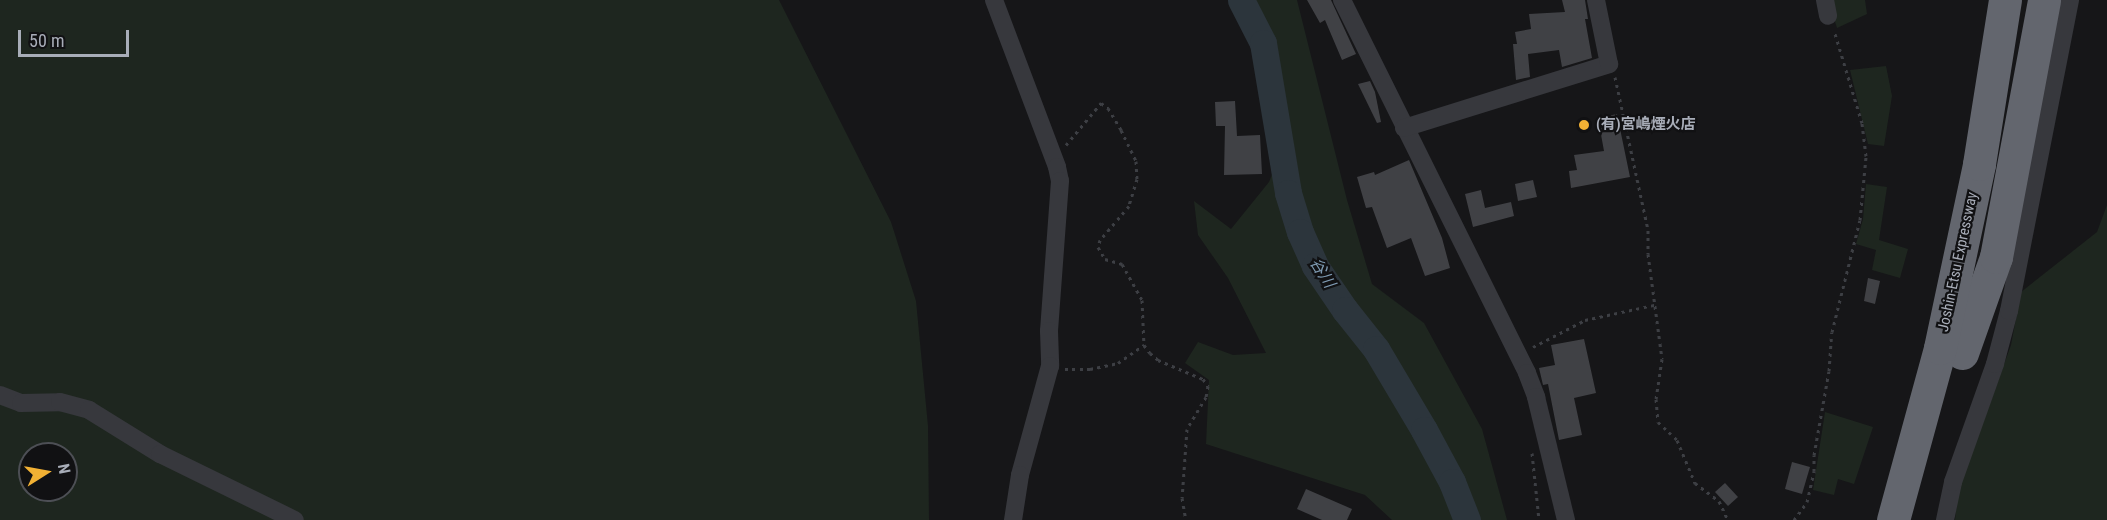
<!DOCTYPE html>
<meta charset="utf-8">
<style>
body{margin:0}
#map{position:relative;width:2107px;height:520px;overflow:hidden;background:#161618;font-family:"Roboto Condensed","Noto Sans JP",sans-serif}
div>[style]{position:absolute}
.green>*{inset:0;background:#1e261f}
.river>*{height:27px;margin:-13.5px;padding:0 13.5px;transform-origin:13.5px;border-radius:13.5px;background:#2c353c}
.building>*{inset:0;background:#404145}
.path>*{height:3px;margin-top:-1.5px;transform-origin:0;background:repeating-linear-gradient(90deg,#3d3f44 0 3px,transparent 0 7.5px)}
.minor>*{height:18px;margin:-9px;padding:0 9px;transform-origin:9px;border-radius:9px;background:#37383d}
.motorway>*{height:33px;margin:-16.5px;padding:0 16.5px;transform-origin:16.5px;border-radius:16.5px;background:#63666e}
.dots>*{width:16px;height:16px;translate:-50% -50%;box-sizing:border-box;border:3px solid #111113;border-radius:50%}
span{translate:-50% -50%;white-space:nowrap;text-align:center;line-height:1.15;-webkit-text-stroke:4.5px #111113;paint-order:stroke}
.poi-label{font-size:15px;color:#a8adb8;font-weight:700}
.left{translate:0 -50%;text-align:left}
.street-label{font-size:15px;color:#a8adb8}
.water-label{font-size:16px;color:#7f9bb3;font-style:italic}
.north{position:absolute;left:18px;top:442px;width:60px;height:60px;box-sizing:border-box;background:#111113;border:2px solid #4d4f55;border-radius:50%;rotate:79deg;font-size:16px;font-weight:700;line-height:24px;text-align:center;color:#a8adb8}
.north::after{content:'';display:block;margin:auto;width:21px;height:27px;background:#f2b134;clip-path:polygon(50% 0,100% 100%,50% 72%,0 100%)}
.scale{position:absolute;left:18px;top:30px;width:111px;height:27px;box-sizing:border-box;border:3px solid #a8adb8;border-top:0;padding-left:8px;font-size:18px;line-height:21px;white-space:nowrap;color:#a8adb8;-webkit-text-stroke:4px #111113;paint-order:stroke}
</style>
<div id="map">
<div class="green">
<div style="clip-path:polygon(evenodd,0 0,779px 0,891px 222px,916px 301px,928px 426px,929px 520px,0 520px,0 0,30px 454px,66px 454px,66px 490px,30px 490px,30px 454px)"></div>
<div style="clip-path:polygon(1255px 0,1297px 0,1347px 200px,1372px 284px,1424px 323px,1482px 429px,1507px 520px,1392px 520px,1365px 495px,1206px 444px,1209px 380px,1185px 363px,1198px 342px,1233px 355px,1266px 353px,1228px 278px,1198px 235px,1194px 201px,1231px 229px,1269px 182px,1289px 131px,1278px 64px)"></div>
<div style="clip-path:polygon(1828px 0,1865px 0,1867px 14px,1837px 28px)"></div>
<div style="clip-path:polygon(1886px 66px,1892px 96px,1884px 146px,1868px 144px,1850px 70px)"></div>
<div style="clip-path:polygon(1866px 184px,1887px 187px,1879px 240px,1908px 249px,1900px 278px,1872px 270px,1876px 250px,1856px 244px,1863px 219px)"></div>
<div style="clip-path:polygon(2107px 205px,2107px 520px,1955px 520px,1958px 492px,2011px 345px,2021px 292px,2097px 232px)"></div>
<div style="clip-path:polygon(1825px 412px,1873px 427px,1854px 484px,1838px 479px,1834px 495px,1813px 490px)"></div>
</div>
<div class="river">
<div style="left:1241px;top:0;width:48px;rotate:62.9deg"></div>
<div style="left:1263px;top:43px;width:152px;rotate:80.5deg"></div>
<div style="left:1288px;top:193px;width:41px;rotate:72.9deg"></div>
<div style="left:1300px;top:232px;width:37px;rotate:66deg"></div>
<div style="left:1315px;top:266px;width:53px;rotate:55.7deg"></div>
<div style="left:1345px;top:310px;width:50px;rotate:51.5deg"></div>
<div style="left:1376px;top:349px;width:94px;rotate:59.3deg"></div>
<div style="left:1424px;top:430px;width:59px;rotate:61.7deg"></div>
<div style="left:1452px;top:482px;width:41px;rotate:68.5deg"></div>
</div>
<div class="building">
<div style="clip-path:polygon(1307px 0,1331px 0,1356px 54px,1342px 60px,1325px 20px,1320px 23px)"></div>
<div style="clip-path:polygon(1562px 0,1585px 0,1588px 19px,1585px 19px,1592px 58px,1562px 67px,1559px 50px,1528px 54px,1530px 77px,1516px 80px,1513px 44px,1517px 44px,1515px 32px,1531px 29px,1529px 14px,1565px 12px)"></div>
<div style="clip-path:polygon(1370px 81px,1375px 92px,1381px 122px,1377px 123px,1358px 84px)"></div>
<div style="clip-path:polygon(1235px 101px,1237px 136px,1260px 135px,1262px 174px,1224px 175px,1225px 126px,1216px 126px,1215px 102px)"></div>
<div style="clip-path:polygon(1617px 114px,1630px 177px,1571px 188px,1569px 171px,1577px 170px,1574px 155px,1604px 151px,1598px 118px)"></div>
<div style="clip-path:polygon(1409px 160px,1442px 238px,1450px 268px,1425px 276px,1411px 238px,1387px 248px,1372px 207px,1366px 208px,1357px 177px,1374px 172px,1375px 175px)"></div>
<div style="clip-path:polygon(1533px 180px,1537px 197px,1518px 201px,1515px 184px)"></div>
<div style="clip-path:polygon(1481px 190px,1485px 208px,1511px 202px,1514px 216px,1473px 227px,1465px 194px)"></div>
<div style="clip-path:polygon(1868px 278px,1880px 281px,1875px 304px,1864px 301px)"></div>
<div style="clip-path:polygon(1584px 339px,1596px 393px,1574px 398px,1582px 435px,1559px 440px,1548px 384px,1543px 385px,1539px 368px,1555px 365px,1551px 345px)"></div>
<div style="clip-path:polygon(1792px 462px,1810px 467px,1802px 494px,1785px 489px)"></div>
<div style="clip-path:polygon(1725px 483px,1738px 497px,1728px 506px,1715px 492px)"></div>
<div style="clip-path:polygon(1306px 489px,1352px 509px,1347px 520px,1322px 520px,1297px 509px)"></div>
</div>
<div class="path">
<div style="left:1615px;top:77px;width:157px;rotate:77.8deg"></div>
<div style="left:1648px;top:230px;width:24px;rotate:90deg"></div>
<div style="left:1648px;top:254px;width:106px;rotate:82.4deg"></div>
<div style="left:1662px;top:359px;width:40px;rotate:98.5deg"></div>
<div style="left:1656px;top:399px;width:23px;rotate:85deg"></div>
<div style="left:1658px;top:422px;width:26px;rotate:43deg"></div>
<div style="left:1677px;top:440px;width:47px;rotate:67.3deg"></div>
<div style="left:1695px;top:483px;width:30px;rotate:37deg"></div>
<div style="left:1719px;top:501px;width:21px;rotate:65deg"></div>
<div style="left:1066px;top:145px;width:55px;rotate:-50.2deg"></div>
<div style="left:1101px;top:103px;width:9px;rotate:36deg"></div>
<div style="left:1108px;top:108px;width:26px;rotate:59deg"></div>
<div style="left:1121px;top:130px;width:34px;rotate:64deg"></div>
<div style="left:1136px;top:161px;width:18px;rotate:87deg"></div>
<div style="left:1137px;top:179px;width:28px;rotate:107deg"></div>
<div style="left:1129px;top:206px;width:45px;rotate:130.5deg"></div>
<div style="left:1100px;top:240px;width:7px;rotate:106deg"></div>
<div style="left:1098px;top:247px;width:14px;rotate:60deg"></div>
<div style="left:1105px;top:259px;width:18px;rotate:16deg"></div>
<div style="left:1122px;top:264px;width:41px;rotate:60.9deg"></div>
<div style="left:1142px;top:300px;width:45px;rotate:87.5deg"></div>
<div style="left:1144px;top:345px;width:10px;rotate:53deg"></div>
<div style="left:1150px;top:353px;width:11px;rotate:41deg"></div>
<div style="left:1158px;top:360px;width:49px;rotate:22.9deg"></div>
<div style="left:1203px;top:379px;width:9px;rotate:54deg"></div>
<div style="left:1208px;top:386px;width:11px;rotate:100deg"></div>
<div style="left:1206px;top:397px;width:37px;rotate:121deg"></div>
<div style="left:1187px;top:429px;width:69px;rotate:94.1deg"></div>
<div style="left:1182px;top:498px;width:22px;rotate:80deg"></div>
<div style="left:1533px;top:347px;width:59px;rotate:-27.4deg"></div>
<div style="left:1585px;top:320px;width:71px;rotate:-12.3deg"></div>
<div style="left:1065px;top:369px;width:25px"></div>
<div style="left:1090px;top:369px;width:29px;rotate:-12deg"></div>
<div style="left:1118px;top:363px;width:32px;rotate:-35deg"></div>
<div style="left:1532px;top:453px;width:67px;rotate:84deg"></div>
<div style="left:1794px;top:520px;width:22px;rotate:-54deg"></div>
<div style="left:1807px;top:502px;width:32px;rotate:-77deg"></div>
<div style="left:1814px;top:471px;width:16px;rotate:-90deg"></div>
<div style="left:1814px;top:455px;width:85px;rotate:-79.9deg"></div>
<div style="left:1829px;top:371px;width:39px;rotate:-86deg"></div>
<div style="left:1832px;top:332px;width:115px;rotate:-76deg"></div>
<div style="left:1860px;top:220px;width:64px;rotate:-84.6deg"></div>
<div style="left:1866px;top:156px;width:33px;rotate:-97deg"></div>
<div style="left:1862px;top:123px;width:97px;rotate:-106.8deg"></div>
</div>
<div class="minor">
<div style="left:994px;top:0;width:178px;rotate:69.3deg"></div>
<div style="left:1057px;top:167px;width:14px;rotate:78deg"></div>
<div style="left:1060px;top:181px;width:150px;rotate:94.2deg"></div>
<div style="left:1049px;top:331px;width:35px;rotate:88deg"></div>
<div style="left:1050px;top:366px;width:113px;rotate:105.4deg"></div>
<div style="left:1020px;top:475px;width:46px;rotate:98.8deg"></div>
<div style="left:1342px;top:0;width:416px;rotate:63.6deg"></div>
<div style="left:1527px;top:373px;width:26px;rotate:69deg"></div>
<div style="left:1536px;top:397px;width:127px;rotate:76.3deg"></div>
<div style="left:1825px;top:0;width:16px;rotate:79deg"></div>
<div style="left:1404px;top:128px;width:215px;rotate:-17.3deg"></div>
<div style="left:1609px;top:64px;width:65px;rotate:-101.5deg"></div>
<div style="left:0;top:395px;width:22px;rotate:21deg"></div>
<div style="left:21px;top:403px;width:39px;rotate:-1deg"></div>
<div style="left:60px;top:402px;width:30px;rotate:15deg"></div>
<div style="left:89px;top:410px;width:84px;rotate:31.8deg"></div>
<div style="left:160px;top:454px;width:150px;rotate:26.1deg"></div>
<div style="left:1945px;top:520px;width:39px;rotate:-78deg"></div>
<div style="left:1953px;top:482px;width:125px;rotate:-70.4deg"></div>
<div style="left:1995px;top:364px;width:55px;rotate:-75.2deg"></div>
<div style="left:2009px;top:311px;width:317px;rotate:-78.9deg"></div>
</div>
<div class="motorway">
<div style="left:1962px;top:353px;width:102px;rotate:-70.5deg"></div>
<div style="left:1996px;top:257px;width:261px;rotate:-79.4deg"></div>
<div style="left:1893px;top:520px;width:178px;rotate:-74.7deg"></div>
<div style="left:1940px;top:348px;width:188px;rotate:-78deg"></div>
<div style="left:1979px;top:164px;width:166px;rotate:-81deg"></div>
</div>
<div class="dots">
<div style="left:1584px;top:125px;background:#f2b134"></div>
</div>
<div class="poi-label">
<span class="left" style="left:1596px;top:125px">(有)宮嶋煙火店</span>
</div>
<div class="street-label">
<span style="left:1958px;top:262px;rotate:-78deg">Joshin-Etsu Expressway</span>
</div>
<div class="water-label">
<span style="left:1322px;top:273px;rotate:58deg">谷川</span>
</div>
<div class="north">N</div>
<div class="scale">50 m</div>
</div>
